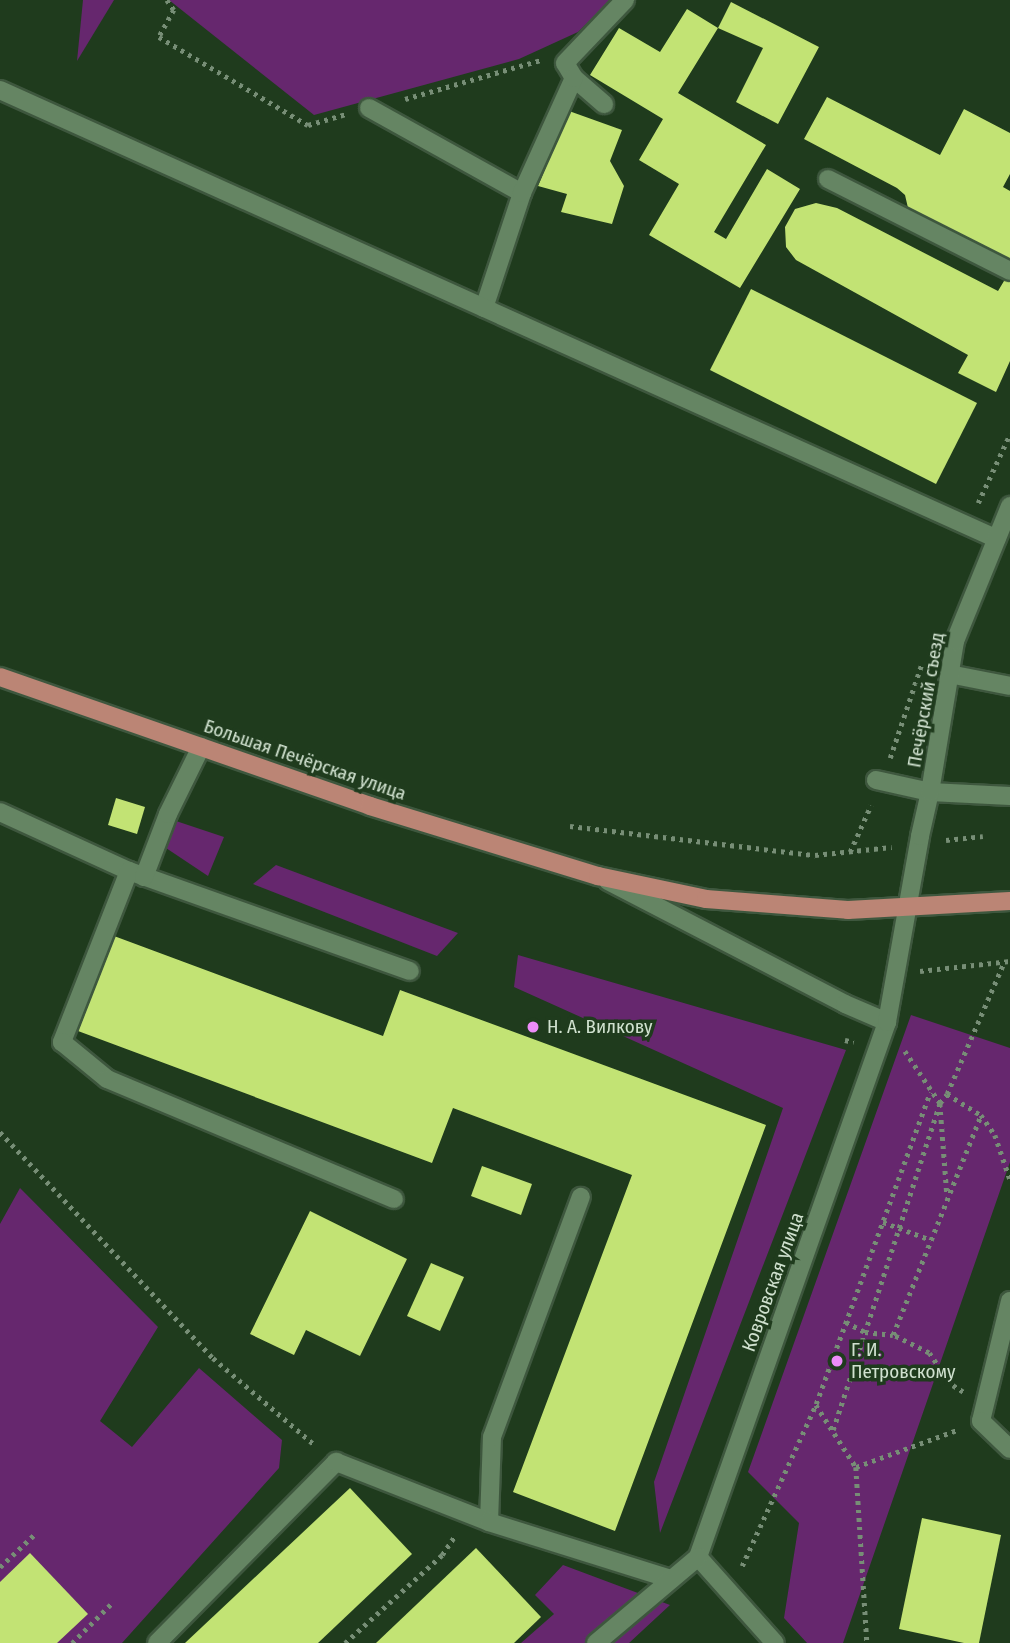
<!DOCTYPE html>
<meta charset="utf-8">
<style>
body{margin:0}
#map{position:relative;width:1010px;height:1643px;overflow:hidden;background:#1f3b1d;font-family:"Fira Sans Condensed",sans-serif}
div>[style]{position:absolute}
.green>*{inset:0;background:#66276e}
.building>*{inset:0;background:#c2e374}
.path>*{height:4.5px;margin-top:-2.25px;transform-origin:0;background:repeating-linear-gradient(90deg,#778e76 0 3.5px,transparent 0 8.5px)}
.roads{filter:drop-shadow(2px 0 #3e573e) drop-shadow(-2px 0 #3e573e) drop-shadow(0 2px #3e573e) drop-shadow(0 -2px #3e573e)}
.service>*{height:18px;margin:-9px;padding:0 9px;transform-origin:9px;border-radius:9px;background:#658563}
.minor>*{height:18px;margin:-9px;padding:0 9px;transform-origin:9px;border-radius:9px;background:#658563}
.primary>*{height:18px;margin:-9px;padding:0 9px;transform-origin:9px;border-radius:9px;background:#bb8575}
.dots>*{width:19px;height:19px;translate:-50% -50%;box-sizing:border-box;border:4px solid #1f3b1d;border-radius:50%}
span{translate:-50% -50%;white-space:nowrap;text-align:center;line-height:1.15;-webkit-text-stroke:7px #1f3b1d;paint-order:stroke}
.street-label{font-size:19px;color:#d0e1cf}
.poi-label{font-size:19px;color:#d0e1cf}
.left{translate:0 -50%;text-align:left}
</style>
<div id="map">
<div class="green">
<div style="clip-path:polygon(83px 0,114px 0,77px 61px)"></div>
<div style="clip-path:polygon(169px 0,611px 0,578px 32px,519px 59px,314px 115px)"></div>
<div style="clip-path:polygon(173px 820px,224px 837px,208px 876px,160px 844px)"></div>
<div style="clip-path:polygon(276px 865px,458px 933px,437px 956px,253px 884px)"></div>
<div style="clip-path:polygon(518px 955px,846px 1050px,660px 1533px,654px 1482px,783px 1108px,514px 987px)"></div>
<div style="clip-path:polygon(911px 1015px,1010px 1048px,1010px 1162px,843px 1643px,807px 1643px,784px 1618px,799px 1523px,748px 1472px)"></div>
<div style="clip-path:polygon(20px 1188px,158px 1327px,100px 1421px,132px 1447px,199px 1368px,282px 1440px,279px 1468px,122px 1643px,0 1643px,0 1224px)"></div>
<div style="clip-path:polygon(563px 1565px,670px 1605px,629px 1643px,521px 1643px,554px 1614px,535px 1595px)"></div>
</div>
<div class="building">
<div style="clip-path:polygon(731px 2px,819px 47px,778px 124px,736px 102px,763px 48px,718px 28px,678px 93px,766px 145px,714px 232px,726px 239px,767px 169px,800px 189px,740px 288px,649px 235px,679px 184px,639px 160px,663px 119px,590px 75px,619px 28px,660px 52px,687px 9px,718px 28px)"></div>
<div style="clip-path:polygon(827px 97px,940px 155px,964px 109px,1010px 133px,1010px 174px,1003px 187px,1010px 191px,1010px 259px,908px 208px,905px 195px,897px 188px,804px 139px)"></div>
<div style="clip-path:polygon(569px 111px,622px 130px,610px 161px,624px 186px,612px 224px,561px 212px,567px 194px,538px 186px)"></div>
<div style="clip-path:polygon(816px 203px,837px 208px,998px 291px,1007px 276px,1010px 277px,1010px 361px,996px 392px,958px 373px,968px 355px,796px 260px,786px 247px,785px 227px,795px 209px)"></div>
<div style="clip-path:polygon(751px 289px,977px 403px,936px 484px,710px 370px)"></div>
<div style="clip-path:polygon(116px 798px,145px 807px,137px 834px,108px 825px)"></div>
<div style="clip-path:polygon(114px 936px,383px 1036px,400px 990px,766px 1125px,615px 1531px,513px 1492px,632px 1175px,453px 1108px,432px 1163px,78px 1031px)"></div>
<div style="clip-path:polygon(482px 1166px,532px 1184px,521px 1215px,471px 1196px)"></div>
<div style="clip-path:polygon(310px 1211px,407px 1259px,360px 1356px,306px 1330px,294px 1355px,250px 1334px)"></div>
<div style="clip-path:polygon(431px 1263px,464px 1277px,440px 1331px,407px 1316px)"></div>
<div style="clip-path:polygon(350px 1488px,412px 1554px,318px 1643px,185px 1643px)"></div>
<div style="clip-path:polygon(922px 1518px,1001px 1535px,979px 1643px,964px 1643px,899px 1629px)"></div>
<div style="clip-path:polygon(476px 1548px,541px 1617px,514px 1643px,376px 1643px)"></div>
<div style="clip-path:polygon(30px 1553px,88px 1614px,57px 1643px,0 1643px,0 1582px)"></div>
</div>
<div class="path">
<div style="left:167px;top:0;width:12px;rotate:55deg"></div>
<div style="left:174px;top:10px;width:31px;rotate:119deg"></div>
<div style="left:159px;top:37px;width:173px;rotate:30.6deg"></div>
<div style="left:308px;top:125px;width:40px;rotate:-16deg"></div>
<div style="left:405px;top:99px;width:141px;rotate:-16deg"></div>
<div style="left:978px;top:503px;width:76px;rotate:-65.1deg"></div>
<div style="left:890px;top:758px;width:100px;rotate:-71.4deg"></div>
<div style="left:570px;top:826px;width:247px;rotate:6.8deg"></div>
<div style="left:815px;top:855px;width:77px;rotate:-5.9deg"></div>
<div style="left:946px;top:840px;width:37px;rotate:-6deg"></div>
<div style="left:850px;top:852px;width:51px;rotate:-65.9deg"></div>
<div style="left:920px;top:971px;width:91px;rotate:-6.3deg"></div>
<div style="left:845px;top:1040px;width:9px;rotate:13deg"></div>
<div style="left:905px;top:1051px;width:63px;rotate:56.1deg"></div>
<div style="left:940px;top:1103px;width:92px;rotate:85.6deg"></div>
<div style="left:947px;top:1094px;width:40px;rotate:32deg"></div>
<div style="left:981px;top:1115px;width:24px;rotate:55deg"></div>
<div style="left:995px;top:1135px;width:46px;rotate:71.2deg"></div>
<div style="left:0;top:1132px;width:311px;rotate:46.7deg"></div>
<div style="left:213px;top:1358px;width:135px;rotate:40.5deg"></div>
<div style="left:883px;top:1222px;width:51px;rotate:20.6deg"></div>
<div style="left:846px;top:1322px;width:21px;rotate:28deg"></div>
<div style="left:865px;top:1332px;width:28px;rotate:6deg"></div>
<div style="left:963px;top:1392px;width:15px;rotate:-148deg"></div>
<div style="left:950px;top:1384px;width:37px;rotate:-124deg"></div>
<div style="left:929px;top:1353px;width:40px;rotate:-153.4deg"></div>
<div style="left:893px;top:1335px;width:237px;rotate:-68.2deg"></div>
<div style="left:816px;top:1405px;width:74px;rotate:57.2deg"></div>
<div style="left:856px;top:1467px;width:176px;rotate:86.4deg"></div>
<div style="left:833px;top:1430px;width:344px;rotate:-71.9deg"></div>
<div style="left:940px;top:1103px;width:11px;rotate:-52deg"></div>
<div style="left:947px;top:1094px;width:144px;rotate:-66.6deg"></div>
<div style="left:856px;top:1467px;width:108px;rotate:-20.1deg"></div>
<div style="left:742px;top:1566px;width:178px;rotate:-65.4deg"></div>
<div style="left:816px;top:1404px;width:332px;rotate:-69.9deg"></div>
<div style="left:0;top:1567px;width:50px;rotate:-43.4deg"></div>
<div style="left:72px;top:1643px;width:55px;rotate:-45deg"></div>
<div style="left:345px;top:1643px;width:131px;rotate:-42.2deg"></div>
<div style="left:442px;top:1555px;width:22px;rotate:-56deg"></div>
</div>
<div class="roads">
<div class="service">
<div style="left:574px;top:78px;width:40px;rotate:41deg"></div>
<div style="left:369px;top:108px;width:175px;rotate:29.1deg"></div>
<div style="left:828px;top:179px;width:204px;rotate:26.8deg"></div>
<div style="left:484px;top:308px;width:121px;rotate:-71.7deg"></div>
<div style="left:522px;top:193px;width:126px;rotate:-65.7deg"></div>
<div style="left:574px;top:78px;width:17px;rotate:-121deg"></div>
<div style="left:565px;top:63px;width:87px;rotate:-46.4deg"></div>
<div style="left:949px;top:674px;width:62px;rotate:11.1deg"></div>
<div style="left:876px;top:780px;width:55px;rotate:12.5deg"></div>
<div style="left:930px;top:792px;width:80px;rotate:2.9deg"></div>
<div style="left:0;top:812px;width:142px;rotate:24.6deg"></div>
<div style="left:129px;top:871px;width:298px;rotate:19.6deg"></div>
<div style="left:129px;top:871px;width:184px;rotate:111.4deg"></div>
<div style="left:62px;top:1042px;width:58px;rotate:39.4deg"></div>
<div style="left:107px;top:1079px;width:311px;rotate:22.7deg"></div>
<div style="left:144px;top:877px;width:67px;rotate:-69.1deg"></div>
<div style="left:168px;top:814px;width:75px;rotate:-63.8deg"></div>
<div style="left:1010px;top:1301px;width:123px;rotate:103.6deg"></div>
<div style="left:981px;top:1421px;width:40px;rotate:44deg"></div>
<div style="left:489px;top:1522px;width:85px;rotate:-88deg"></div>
<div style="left:492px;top:1437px;width:256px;rotate:-69.7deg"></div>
<div style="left:157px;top:1643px;width:255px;rotate:-45.3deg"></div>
<div style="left:336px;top:1462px;width:164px;rotate:21.4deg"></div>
<div style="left:489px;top:1522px;width:191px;rotate:17.4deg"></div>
</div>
<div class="minor">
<div style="left:0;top:90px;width:1093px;rotate:24.24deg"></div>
<div style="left:608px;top:881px;width:267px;rotate:27.4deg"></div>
<div style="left:845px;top:1004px;width:46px;rotate:23.2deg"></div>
<div style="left:698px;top:1557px;width:567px;rotate:-70.54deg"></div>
<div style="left:887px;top:1022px;width:189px;rotate:-79.9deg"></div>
<div style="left:920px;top:836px;width:45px;rotate:-77.2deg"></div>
<div style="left:930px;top:792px;width:153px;rotate:-80.6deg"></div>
<div style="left:955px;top:641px;width:146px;rotate:-67.8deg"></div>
<div style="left:698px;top:1557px;width:115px;rotate:48.2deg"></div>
<div style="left:596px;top:1643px;width:133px;rotate:-40.1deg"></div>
</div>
<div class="primary">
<div style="left:0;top:677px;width:392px;rotate:19.2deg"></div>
<div style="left:370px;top:806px;width:239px;rotate:17.1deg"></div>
<div style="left:598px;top:876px;width:110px;rotate:12deg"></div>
<div style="left:706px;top:899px;width:142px;rotate:4.4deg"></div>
<div style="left:848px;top:910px;width:162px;rotate:-3.2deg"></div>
</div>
</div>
<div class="dots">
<div style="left:533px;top:1027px;background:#ed8cf9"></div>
<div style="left:837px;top:1361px;background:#ed8cf9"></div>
</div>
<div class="street-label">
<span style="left:926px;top:700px;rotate:-80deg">Печёрский съезд</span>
<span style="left:305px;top:760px;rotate:19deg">Большая Печёрская улица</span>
<span style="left:773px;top:1282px;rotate:-70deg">Ковровская улица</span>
</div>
<div class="poi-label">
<span class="left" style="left:547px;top:1027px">Н. А. Вилкову</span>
<span class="left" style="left:851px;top:1361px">Г. И.<br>Петровскому</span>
</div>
</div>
